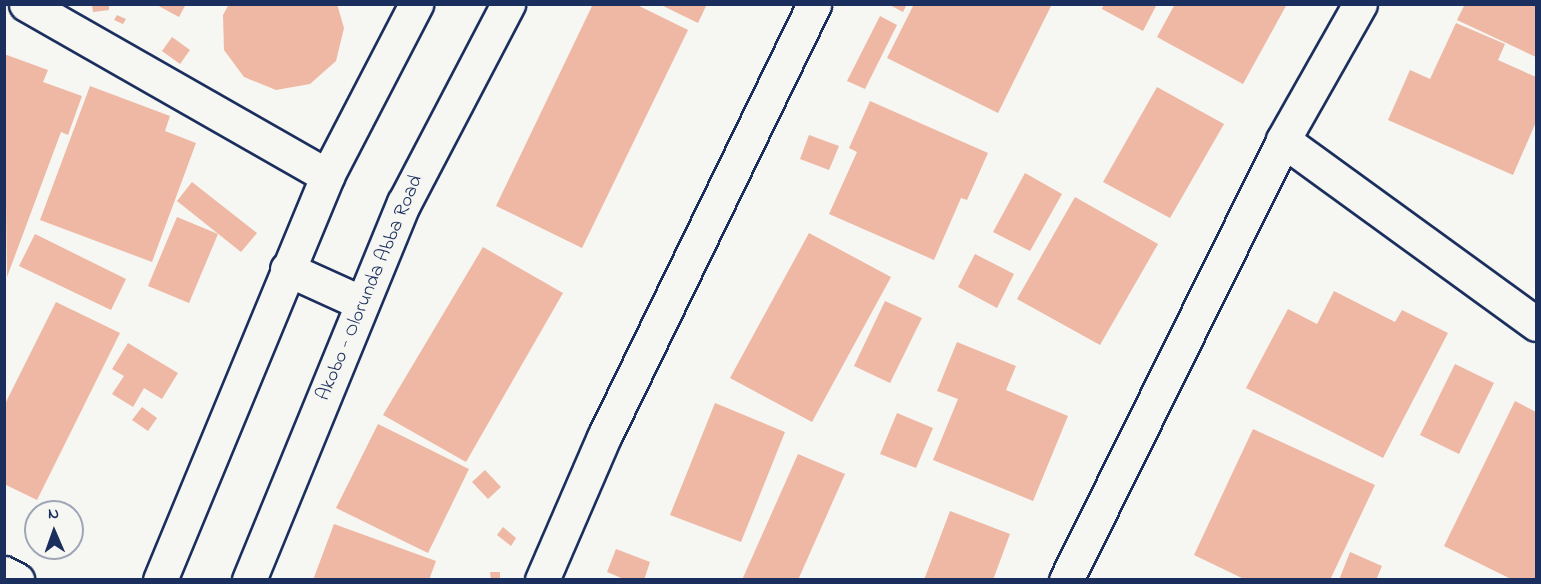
<!DOCTYPE html>
<style>
body{margin:0}
#map{position:relative;width:1541px;height:584px;overflow:hidden;background:#f6f6f2;font-family:"Indie Flower",sans-serif}
div>[style]{position:absolute}
.building>*{inset:0;background:#efb8a4}
.roads{filter:drop-shadow(2px 0 #1b2f5e) drop-shadow(-2px 0 #1b2f5e) drop-shadow(0 2px #1b2f5e) drop-shadow(0 -2px #1b2f5e)}
.minor>*{height:33px;margin:-16.5px;padding:0 16.5px;transform-origin:16.5px;border-radius:16.5px;background:#f6f6f2}
.major>*{height:33px;margin:-16.5px;padding:0 16.5px;transform-origin:16.5px;border-radius:16.5px;background:#f6f6f2}
span{translate:-50% -50%;white-space:nowrap;text-align:center;line-height:1.15;-webkit-text-stroke:4.5px #f6f6f2;paint-order:stroke}
.street-label{font-size:20px;color:#1b2f5e}
.frame{position:absolute;inset:0;border:6px solid #1b2f5e;pointer-events:none}
.north{position:absolute;left:24px;top:500px;width:60px;height:60px;box-sizing:border-box;background:#f6f6f2;border:2px solid #9ea6b7;border-radius:50%;rotate:358deg;font-size:16px;font-weight:700;line-height:24px;text-align:center;color:#1b2f5e}
.north::after{content:'';display:block;margin:auto;width:21px;height:27px;background:#1b2f5e;clip-path:polygon(50% 0,100% 100%,50% 72%,0 100%)}
</style>
<div id="map">
<div class="building">
<div style="clip-path:polygon(92px 4px,109px 4px,109px 10px,93px 12px)"></div>
<div style="clip-path:polygon(155px 4px,186px 4px,179px 17px)"></div>
<div style="clip-path:polygon(229px 4px,337px 4px,344px 28px,336px 61px,310px 84px,276px 90px,244px 77px,224px 50px,223px 15px)"></div>
<div style="clip-path:polygon(593px 4px,635px 4px,688px 30px,582px 248px,496px 206px)"></div>
<div style="clip-path:polygon(659px 4px,707px 4px,698px 23px)"></div>
<div style="clip-path:polygon(888px 4px,907px 4px,903px 12px)"></div>
<div style="clip-path:polygon(914px 4px,1052px 4px,998px 113px,887px 58px)"></div>
<div style="clip-path:polygon(1104px 4px,1157px 4px,1143px 31px,1102px 9px)"></div>
<div style="clip-path:polygon(1175px 4px,1287px 4px,1243px 84px,1157px 37px)"></div>
<div style="clip-path:polygon(1465px 4px,1536px 4px,1536px 57px,1457px 20px)"></div>
<div style="clip-path:polygon(117px 15px,126px 19px,123px 24px,114px 20px)"></div>
<div style="clip-path:polygon(880px 16px,897px 25px,865px 89px,847px 81px)"></div>
<div style="clip-path:polygon(1456px 23px,1505px 44px,1498px 60px,1536px 77px,1536px 122px,1513px 175px,1388px 120px,1410px 70px,1430px 79px)"></div>
<div style="clip-path:polygon(172px 37px,190px 50px,180px 64px,162px 51px)"></div>
<div style="clip-path:polygon(4px 54px,48px 70px,43px 82px,82px 96px,68px 135px,61px 132px,7px 277px)"></div>
<div style="clip-path:polygon(90px 86px,170px 116px,165px 131px,196px 143px,152px 262px,40px 220px)"></div>
<div style="clip-path:polygon(1157px 87px,1224px 124px,1170px 218px,1103px 182px)"></div>
<div style="clip-path:polygon(870px 101px,988px 153px,967px 200px,961px 198px,934px 260px,829px 214px,857px 152px,849px 148px)"></div>
<div style="clip-path:polygon(809px 135px,839px 146px,829px 170px,800px 159px)"></div>
<div style="clip-path:polygon(1025px 173px,1062px 194px,1030px 251px,993px 232px)"></div>
<div style="clip-path:polygon(192px 182px,257px 233px,241px 252px,177px 201px)"></div>
<div style="clip-path:polygon(1075px 197px,1158px 244px,1100px 345px,1017px 299px)"></div>
<div style="clip-path:polygon(177px 217px,218px 234px,189px 303px,148px 286px)"></div>
<div style="clip-path:polygon(809px 233px,891px 277px,812px 422px,730px 378px)"></div>
<div style="clip-path:polygon(35px 234px,126px 279px,111px 310px,19px 266px)"></div>
<div style="clip-path:polygon(483px 247px,563px 293px,466px 462px,383px 415px)"></div>
<div style="clip-path:polygon(975px 254px,1014px 274px,997px 308px,958px 287px)"></div>
<div style="clip-path:polygon(1334px 291px,1395px 322px,1402px 310px,1448px 333px,1383px 458px,1246px 388px,1288px 309px,1317px 324px)"></div>
<div style="clip-path:polygon(885px 301px,922px 318px,890px 383px,854px 366px)"></div>
<div style="clip-path:polygon(56px 302px,120px 333px,37px 500px,4px 484px,4px 406px)"></div>
<div style="clip-path:polygon(957px 342px,1016px 366px,1006px 390px,1068px 416px,1033px 501px,933px 460px,958px 399px,937px 391px)"></div>
<div style="clip-path:polygon(128px 343px,178px 373px,162px 399px,144px 388px,133px 407px,112px 394px,124px 376px,112px 369px)"></div>
<div style="clip-path:polygon(1455px 364px,1494px 383px,1459px 454px,1420px 435px)"></div>
<div style="clip-path:polygon(1515px 401px,1536px 412px,1536px 580px,1513px 580px,1444px 546px)"></div>
<div style="clip-path:polygon(715px 403px,785px 432px,741px 542px,670px 515px)"></div>
<div style="clip-path:polygon(142px 407px,157px 418px,148px 431px,132px 420px)"></div>
<div style="clip-path:polygon(897px 413px,933px 428px,916px 468px,880px 454px)"></div>
<div style="clip-path:polygon(378px 424px,469px 469px,428px 553px,336px 508px)"></div>
<div style="clip-path:polygon(1253px 429px,1375px 485px,1330px 580px,1246px 580px,1194px 555px)"></div>
<div style="clip-path:polygon(798px 454px,845px 474px,798px 580px,742px 580px)"></div>
<div style="clip-path:polygon(485px 470px,501px 487px,488px 499px,472px 482px)"></div>
<div style="clip-path:polygon(950px 511px,1010px 534px,993px 580px,924px 580px)"></div>
<div style="clip-path:polygon(334px 524px,436px 561px,429px 580px,313px 580px)"></div>
<div style="clip-path:polygon(503px 527px,516px 538px,511px 546px,497px 535px)"></div>
<div style="clip-path:polygon(616px 549px,650px 562px,644px 580px,626px 580px,607px 572px)"></div>
<div style="clip-path:polygon(1350px 552px,1382px 566px,1376px 580px,1339px 580px)"></div>
<div style="clip-path:polygon(490px 572px,500px 572px,500px 580px,491px 580px)"></div>
</div>
<div class="roads">
<div class="minor">
<div style="left:26px;top:4px;width:347px;rotate:29.7deg"></div>
<div style="left:1283px;top:140px;width:313px;rotate:36deg"></div>
<div style="left:4px;top:573px;width:15px;rotate:28deg"></div>
<div style="left:542px;top:580px;width:156px;rotate:-66.6deg"></div>
<div style="left:604px;top:437px;width:481px;rotate:-64.1deg"></div>
<div style="left:1066px;top:580px;width:491px;rotate:-63.7deg"></div>
<div style="left:1283px;top:140px;width:156px;rotate:-60.5deg"></div>
</div>
<div class="major">
<div style="left:287px;top:269px;width:82px;rotate:24.4deg"></div>
<div style="left:160px;top:580px;width:437px;rotate:-67.5deg"></div>
<div style="left:327px;top:176px;width:194px;rotate:-62.6deg"></div>
<div style="left:249px;top:580px;width:408px;rotate:-67.7deg"></div>
<div style="left:404px;top:203px;width:225px;rotate:-62.4deg"></div>
</div>
</div>
<div class="street-label">
<span style="left:370px;top:288px;rotate:-67deg">Akobo - Olorunda Abba Road</span>
</div>
<div class="frame"></div>
<div class="north">N</div>
</div>
